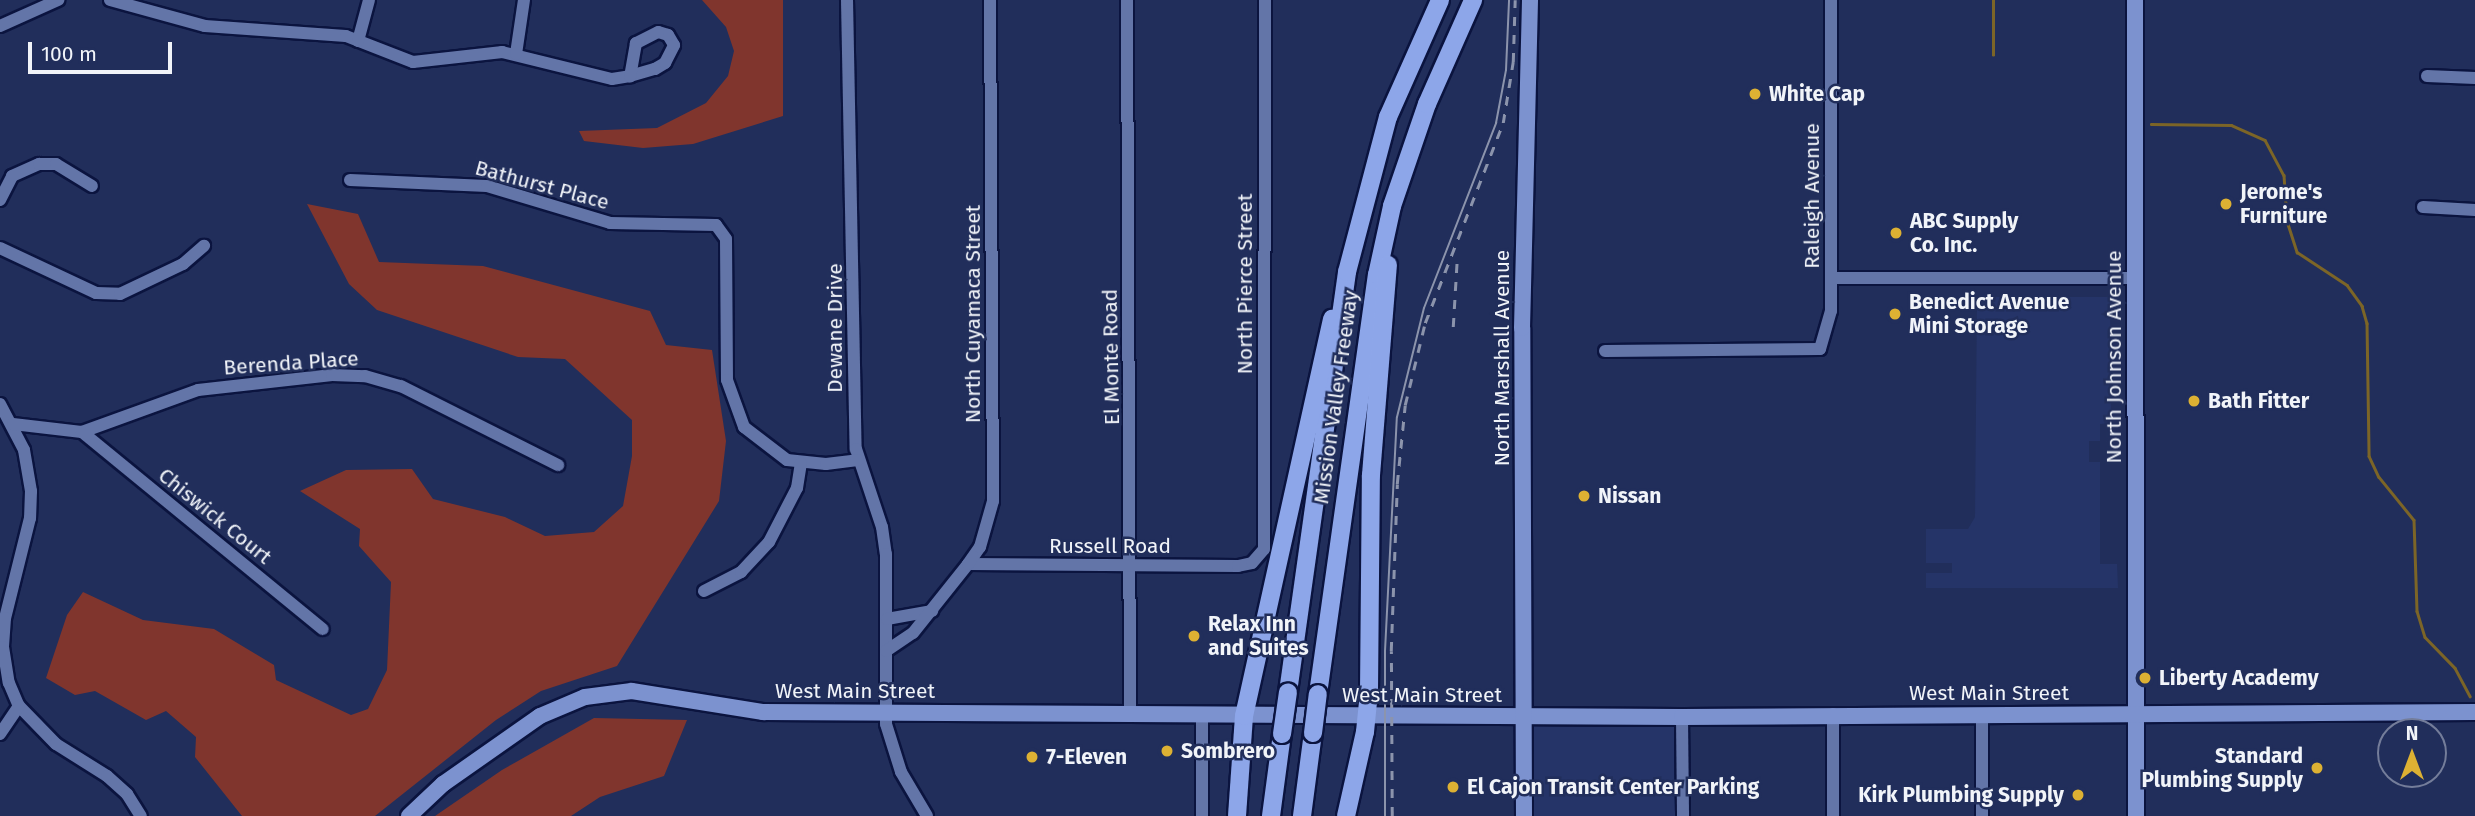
<!DOCTYPE html>
<style>
body{margin:0}
#map{position:relative;width:2475px;height:816px;overflow:hidden;background:#212e5b;font-family:"Fira Sans",sans-serif}
div>[style]{position:absolute}
.built>*{inset:0;background:#253468}
.green>*{inset:0;background:#80352d}
.stream>*{height:2.5px;margin:-1.25px;padding:0 1.25px;transform-origin:1.25px;border-radius:1.25px;background:#7c6527}
.roads{filter:drop-shadow(2px 0 #0b143f) drop-shadow(-2px 0 #0b143f) drop-shadow(0 2px #0b143f) drop-shadow(0 -2px #0b143f)}
.minor>*{height:12px;margin:-6px;padding:0 6px;transform-origin:6px;border-radius:6px;background:#6375a8}
.major>*{height:16px;margin:-8px;padding:0 8px;transform-origin:8px;border-radius:8px;background:#7c92cf}
.highway>*{height:18px;margin:-9px;padding:0 9px;transform-origin:9px;border-radius:9px;background:#8da6e9}
.tram>*{height:2px;margin:-1px;padding:0 1px;transform-origin:1px;border-radius:1px;background:#8c94ac}
.rail>*{height:2.5px;margin-top:-1.25px;transform-origin:0;background:repeating-linear-gradient(90deg,#8c94ac 0 9px,transparent 0 18px)}
.bridges{filter:drop-shadow(2px 0 #0b143f) drop-shadow(-2px 0 #0b143f) drop-shadow(0 2px #0b143f) drop-shadow(0 -2px #0b143f)}
.highway-bridge>*{height:18px;margin:-9px;padding:0 9px;transform-origin:9px;border-radius:9px;background:#8da6e9}
.dots>*{width:19px;height:19px;translate:-50% -50%;box-sizing:border-box;border:4px solid #212e5b;border-radius:50%}
span{translate:-50% -50%;white-space:nowrap;text-align:center;line-height:1.15;-webkit-text-stroke:5px #212e5b;paint-order:stroke}
.poi-label{font-size:21px;color:#f1f4f9;font-weight:700}
.left{translate:0 -50%;text-align:left}
.right{translate:-100% -50%;text-align:right}
.street-label{font-size:21px;color:#f1f4f9}
.north{position:absolute;left:2377px;top:718px;width:70px;height:70px;box-sizing:border-box;background:#212e5b;border:2px solid #747d9a;border-radius:50%;rotate:0deg;font-size:19px;font-weight:700;line-height:28px;text-align:center;color:#f1f4f9}
.north::after{content:'';display:block;margin:auto;width:24px;height:32px;background:#ddb133;clip-path:polygon(50% 0,100% 100%,50% 72%,0 100%)}
.scale{position:absolute;left:28px;top:42px;width:144px;height:32px;box-sizing:border-box;border:4px solid #f1f4f9;border-top:0;padding-left:9px;font-size:21px;line-height:24px;white-space:nowrap;color:#f1f4f9;-webkit-text-stroke:5px #212e5b;paint-order:stroke}
</style>
<div id="map">
<div class="built">
<div style="clip-path:polygon(1977px 297px,2110px 297px,2111px 423px,2100px 424px,2100px 441px,2089px 441px,2089px 462px,2100px 462px,2100px 564px,2117px 564px,2118px 588px,1926px 588px,1926px 573px,1952px 573px,1952px 563px,1926px 563px,1926px 529px,1968px 529px,1975px 517px)"></div>
<div style="clip-path:polygon(1677px 721px,1676px 816px,1517px 816px,1517px 723px)"></div>
</div>
<div class="green">
<div style="clip-path:polygon(702px 0,783px 0,783px 116px,693px 144px,643px 148px,584px 141px,579px 131px,657px 128px,706px 103px,728px 76px,734px 51px,726px 27px)"></div>
<div style="clip-path:polygon(307px 204px,358px 214px,379px 262px,483px 266px,650px 311px,666px 345px,712px 350px,726px 441px,719px 501px,617px 666px,541px 691px,496px 720px,375px 816px,242px 816px,195px 757px,196px 737px,166px 711px,146px 720px,95px 691px,75px 695px,46px 678px,67px 615px,83px 592px,143px 620px,214px 629px,274px 665px,276px 680px,351px 715px,368px 709px,387px 670px,391px 582px,359px 546px,360px 529px,300px 491px,346px 470px,412px 469px,433px 499px,505px 517px,545px 536px,594px 532px,623px 506px,632px 456px,632px 420px,565px 359px,518px 357px,377px 310px,349px 284px)"></div>
<div style="clip-path:polygon(594px 718px,687px 720px,664px 776px,600px 797px,571px 816px,435px 816px,502px 770px)"></div>
</div>
<div class="stream">
<div style="left:1993px;top:55px;width:55px;rotate:-90deg"></div>
<div style="left:2151px;top:124px;width:80px;rotate:0.7deg"></div>
<div style="left:2231px;top:125px;width:37px;rotate:24deg"></div>
<div style="left:2265px;top:140px;width:40px;rotate:62deg"></div>
<div style="left:2284px;top:175px;width:46px;rotate:86.3deg"></div>
<div style="left:2287px;top:221px;width:33px;rotate:72deg"></div>
<div style="left:2297px;top:252px;width:60px;rotate:33.4deg"></div>
<div style="left:2347px;top:285px;width:26px;rotate:54deg"></div>
<div style="left:2362px;top:306px;width:18px;rotate:74deg"></div>
<div style="left:2367px;top:323px;width:133px;rotate:89.1deg"></div>
<div style="left:2369px;top:456px;width:23px;rotate:65deg"></div>
<div style="left:2379px;top:477px;width:55px;rotate:50.9deg"></div>
<div style="left:2414px;top:520px;width:91px;rotate:88.1deg"></div>
<div style="left:2417px;top:611px;width:27px;rotate:73deg"></div>
<div style="left:2425px;top:637px;width:43px;rotate:45.9deg"></div>
<div style="left:2455px;top:668px;width:32px;rotate:62deg"></div>
</div>
<div class="roads">
<div class="minor">
<div style="left:110px;top:0;width:98px;rotate:15.3deg"></div>
<div style="left:205px;top:26px;width:141px;rotate:4.1deg"></div>
<div style="left:346px;top:36px;width:72px;rotate:21.2deg"></div>
<div style="left:413px;top:62px;width:90px;rotate:-6.4deg"></div>
<div style="left:502px;top:52px;width:113px;rotate:13.8deg"></div>
<div style="left:612px;top:79px;width:18px;rotate:-9deg"></div>
<div style="left:630px;top:76px;width:26px;rotate:-16deg"></div>
<div style="left:655px;top:69px;width:12px;rotate:-31deg"></div>
<div style="left:665px;top:63px;width:20px;rotate:-63deg"></div>
<div style="left:674px;top:45px;width:12px;rotate:-121deg"></div>
<div style="left:668px;top:35px;width:10px;rotate:-163deg"></div>
<div style="left:658px;top:32px;width:25px;rotate:153deg"></div>
<div style="left:636px;top:43px;width:34px;rotate:100deg"></div>
<div style="left:847px;top:0;width:449px;rotate:88.9deg"></div>
<div style="left:856px;top:449px;width:82px;rotate:71.6deg"></div>
<div style="left:882px;top:527px;width:27px;rotate:82deg"></div>
<div style="left:886px;top:554px;width:170px;rotate:90deg"></div>
<div style="left:886px;top:724px;width:50px;rotate:72.6deg"></div>
<div style="left:901px;top:772px;width:51px;rotate:59.4deg"></div>
<div style="left:1127px;top:0;width:715px;rotate:89.76deg"></div>
<div style="left:0;top:26px;width:64px;rotate:-24.1deg"></div>
<div style="left:358px;top:41px;width:42px;rotate:-75deg"></div>
<div style="left:516px;top:54px;width:55px;rotate:-81.6deg"></div>
<div style="left:2427px;top:76px;width:48px;rotate:2.4deg"></div>
<div style="left:350px;top:180px;width:137px;rotate:2.5deg"></div>
<div style="left:487px;top:186px;width:128px;rotate:16.7deg"></div>
<div style="left:610px;top:223px;width:106px;rotate:1.1deg"></div>
<div style="left:716px;top:225px;width:17px;rotate:54deg"></div>
<div style="left:726px;top:239px;width:141px;rotate:89.6deg"></div>
<div style="left:727px;top:380px;width:50px;rotate:70.1deg"></div>
<div style="left:744px;top:427px;width:54px;rotate:37.5deg"></div>
<div style="left:787px;top:460px;width:39px;rotate:6deg"></div>
<div style="left:826px;top:464px;width:32px;rotate:-7deg"></div>
<div style="left:0;top:200px;width:27px;rotate:-63deg"></div>
<div style="left:12px;top:176px;width:30px;rotate:-24deg"></div>
<div style="left:39px;top:164px;width:17px"></div>
<div style="left:56px;top:164px;width:42px;rotate:31.4deg"></div>
<div style="left:2423px;top:207px;width:52px;rotate:3.3deg"></div>
<div style="left:0;top:248px;width:106px;rotate:25.1deg"></div>
<div style="left:96px;top:293px;width:24px;rotate:2deg"></div>
<div style="left:120px;top:294px;width:70px;rotate:-25.5deg"></div>
<div style="left:183px;top:264px;width:28px;rotate:-41deg"></div>
<div style="left:1832px;top:278px;width:303px"></div>
<div style="left:1605px;top:351px;width:215px;rotate:-0.5deg"></div>
<div style="left:1820px;top:349px;width:40px;rotate:-74deg"></div>
<div style="left:1831px;top:311px;width:311px;rotate:-90deg"></div>
<div style="left:0;top:404px;width:52px;rotate:62.4deg"></div>
<div style="left:24px;top:450px;width:42px;rotate:80.3deg"></div>
<div style="left:31px;top:491px;width:27px;rotate:92deg"></div>
<div style="left:30px;top:518px;width:103px;rotate:104deg"></div>
<div style="left:5px;top:618px;width:29px;rotate:94deg"></div>
<div style="left:3px;top:647px;width:36px;rotate:81deg"></div>
<div style="left:9px;top:683px;width:25px;rotate:67deg"></div>
<div style="left:19px;top:706px;width:53px;rotate:45.8deg"></div>
<div style="left:56px;top:744px;width:60px;rotate:32.1deg"></div>
<div style="left:107px;top:776px;width:27px;rotate:42deg"></div>
<div style="left:127px;top:794px;width:26px;rotate:58deg"></div>
<div style="left:13px;top:424px;width:69px;rotate:6.6deg"></div>
<div style="left:82px;top:432px;width:123px;rotate:-19.9deg"></div>
<div style="left:198px;top:390px;width:135px;rotate:-6.4deg"></div>
<div style="left:332px;top:375px;width:33px;rotate:2deg"></div>
<div style="left:365px;top:376px;width:37px;rotate:16deg"></div>
<div style="left:401px;top:386px;width:176px;rotate:26.7deg"></div>
<div style="left:82px;top:432px;width:311px;rotate:39.3deg"></div>
<div style="left:968px;top:564px;width:270px;rotate:0.4deg"></div>
<div style="left:1238px;top:566px;width:14px;rotate:-12deg"></div>
<div style="left:1252px;top:563px;width:18px;rotate:-49deg"></div>
<div style="left:1264px;top:549px;width:549px;rotate:-89.9deg"></div>
<div style="left:704px;top:591px;width:42px;rotate:-27.2deg"></div>
<div style="left:741px;top:572px;width:41px;rotate:-47deg"></div>
<div style="left:769px;top:542px;width:61px;rotate:-62.6deg"></div>
<div style="left:797px;top:488px;width:25px;rotate:-81deg"></div>
<div style="left:887px;top:619px;width:46px;rotate:-10.1deg"></div>
<div style="left:886px;top:651px;width:32px;rotate:-34deg"></div>
<div style="left:913px;top:633px;width:88px;rotate:-51.4deg"></div>
<div style="left:968px;top:564px;width:21px;rotate:-55deg"></div>
<div style="left:980px;top:547px;width:48px;rotate:-74.2deg"></div>
<div style="left:993px;top:501px;width:501px;rotate:-90.34deg"></div>
<div style="left:1982px;top:716px;width:100px;rotate:90deg"></div>
<div style="left:1682px;top:717px;width:99px;rotate:89.4deg"></div>
<div style="left:0;top:734px;width:34px;rotate:-56deg"></div>
<div style="left:1202px;top:816px;width:101px;rotate:-90deg"></div>
<div style="left:1833px;top:816px;width:102px;rotate:-90deg"></div>
</div>
<div class="major">
<div style="left:2135px;top:0;width:816px;rotate:89.93deg"></div>
<div style="left:409px;top:816px;width:47px;rotate:-43.3deg"></div>
<div style="left:443px;top:784px;width:118px;rotate:-35deg"></div>
<div style="left:540px;top:716px;width:49px;rotate:-22.9deg"></div>
<div style="left:585px;top:697px;width:47px;rotate:-7.3deg"></div>
<div style="left:632px;top:691px;width:133px;rotate:9.1deg"></div>
<div style="left:763px;top:712px;width:919px;rotate:0.31deg"></div>
<div style="left:1682px;top:717px;width:793px;rotate:-0.36deg"></div>
<div style="left:1524px;top:816px;width:488px;rotate:-90.2deg"></div>
<div style="left:1522px;top:328px;width:328px;rotate:-88.6deg"></div>
</div>
<div class="highway">
<div style="left:1288px;top:692px;width:424px;rotate:-82deg"></div>
<div style="left:1347px;top:272px;width:160px;rotate:-75.2deg"></div>
<div style="left:1388px;top:117px;width:128px;rotate:-66deg"></div>
<div style="left:1318px;top:694px;width:423px;rotate:-82deg"></div>
<div style="left:1377px;top:275px;width:71px;rotate:-77.7deg"></div>
<div style="left:1392px;top:206px;width:108px;rotate:-71.1deg"></div>
<div style="left:1427px;top:104px;width:114px;rotate:-66.1deg"></div>
<div style="left:1237px;top:816px;width:100px;rotate:-86deg"></div>
<div style="left:1244px;top:716px;width:407px;rotate:-77.5deg"></div>
<div style="left:1271px;top:816px;width:83px;rotate:-82.4deg"></div>
<div style="left:1302px;top:816px;width:84px;rotate:-82.5deg"></div>
<div style="left:1346px;top:816px;width:86px;rotate:-77.3deg"></div>
<div style="left:1365px;top:732px;width:40px;rotate:-84.3deg"></div>
<div style="left:1369px;top:692px;width:217px;rotate:-89.5deg"></div>
<div style="left:1371px;top:475px;width:211px;rotate:-85.4deg"></div>
</div>
</div>
<div class="tram">
<div style="left:1385px;top:816px;width:165px;rotate:-90deg"></div>
<div style="left:1385px;top:651px;width:234px;rotate:-87.1deg"></div>
<div style="left:1397px;top:417px;width:112px;rotate:-76.1deg"></div>
<div style="left:1424px;top:308px;width:199px;rotate:-68.7deg"></div>
<div style="left:1496px;top:123px;width:54px;rotate:-79.3deg"></div>
<div style="left:1506px;top:70px;width:70px;rotate:-87.5deg"></div>
</div>
<div class="rail">
<div style="left:1453px;top:327px;width:68px;rotate:-86.6deg"></div>
<div style="left:1392px;top:816px;width:165px;rotate:-90.3deg"></div>
<div style="left:1391px;top:651px;width:167px;rotate:-87.9deg"></div>
<div style="left:1397px;top:484px;width:79px;rotate:-84.2deg"></div>
<div style="left:1405px;top:405px;width:84px;rotate:-76.3deg"></div>
<div style="left:1425px;top:323px;width:215px;rotate:-68.7deg"></div>
<div style="left:1503px;top:123px;width:62px;rotate:-80.7deg"></div>
<div style="left:1513px;top:62px;width:62px;rotate:-88.2deg"></div>
</div>
<div class="bridges">
<div class="highway-bridge">
<div style="left:1313px;top:733px;width:39px;rotate:-83deg"></div>
<div style="left:1282px;top:734px;width:42px;rotate:-81.9deg"></div>
</div>
</div>
<div class="dots">
<div style="left:1755px;top:94px;background:#ddb133"></div>
<div style="left:2226px;top:204px;background:#ddb133"></div>
<div style="left:1896px;top:233px;background:#ddb133"></div>
<div style="left:1895px;top:314px;background:#ddb133"></div>
<div style="left:2194px;top:401px;background:#ddb133"></div>
<div style="left:1584px;top:496px;background:#ddb133"></div>
<div style="left:1194px;top:636px;background:#ddb133"></div>
<div style="left:2145px;top:678px;background:#ddb133"></div>
<div style="left:1167px;top:751px;background:#ddb133"></div>
<div style="left:1032px;top:757px;background:#ddb133"></div>
<div style="left:2317px;top:768px;background:#ddb133"></div>
<div style="left:1453px;top:787px;background:#ddb133"></div>
<div style="left:2078px;top:795px;background:#ddb133"></div>
</div>
<div class="poi-label">
<span class="left" style="left:1769px;top:94px">White Cap</span>
<span class="left" style="left:2240px;top:204px">Jerome's<br>Furniture</span>
<span class="left" style="left:1910px;top:233px">ABC Supply<br>Co. Inc.</span>
<span class="left" style="left:1909px;top:314px">Benedict Avenue<br>Mini Storage</span>
<span class="left" style="left:2208px;top:401px">Bath Fitter</span>
<span class="left" style="left:1598px;top:496px">Nissan</span>
<span class="left" style="left:1208px;top:636px">Relax Inn<br>and Suites</span>
<span class="left" style="left:2159px;top:678px">Liberty Academy</span>
<span class="left" style="left:1181px;top:751px">Sombrero</span>
<span class="right" style="left:2303px;top:768px">Standard<br>Plumbing Supply</span>
<span class="left" style="left:1046px;top:757px">7-Eleven</span>
<span class="left" style="left:1467px;top:787px">El Cajon Transit Center Parking</span>
<span class="right" style="left:2064px;top:795px">Kirk Plumbing Supply</span>
</div>
<div class="street-label">
<span style="left:542px;top:185px;rotate:15deg">Bathurst Place</span>
<span style="left:1812px;top:196px;rotate:-90deg">Raleigh Avenue</span>
<span style="left:1245px;top:284px;rotate:-90deg">North Pierce Street</span>
<span style="left:973px;top:314px;rotate:-90deg">North Cuyamaca Street</span>
<span style="left:835px;top:328px;rotate:-90deg">Dewane Drive</span>
<span style="left:1111px;top:357px;rotate:-91deg">El Monte Road</span>
<span style="left:2114px;top:357px;rotate:-90deg">North Johnson Avenue</span>
<span style="left:1502px;top:358px;rotate:-90deg">North Marshall Avenue</span>
<span style="left:291px;top:363px;rotate:-4deg">Berenda Place</span>
<span style="left:1336px;top:397px;rotate:-82deg">Mission Valley Freeway</span>
<span style="left:215px;top:516px;rotate:39deg">Chiswick Court</span>
<span style="left:1110px;top:546px">Russell Road</span>
<span style="left:855px;top:691px">West Main Street</span>
<span style="left:1989px;top:693px">West Main Street</span>
<span style="left:1422px;top:695px">West Main Street</span>
</div>
<div class="north">N</div>
<div class="scale">100 m</div>
</div>
